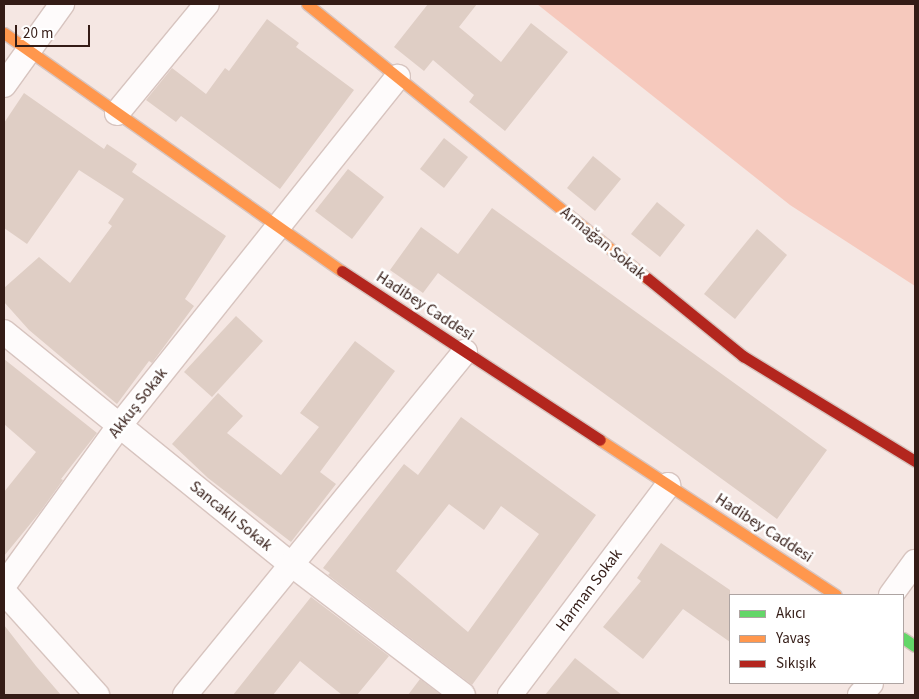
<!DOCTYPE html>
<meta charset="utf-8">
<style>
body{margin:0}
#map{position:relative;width:919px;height:699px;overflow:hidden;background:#f5e7e3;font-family:"Source Sans 3",sans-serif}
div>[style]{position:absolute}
.green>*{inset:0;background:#f6c9bd}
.building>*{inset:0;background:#dfcec5}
.roads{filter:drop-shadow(1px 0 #d7c4bf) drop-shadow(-1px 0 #d7c4bf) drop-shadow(0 1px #d7c4bf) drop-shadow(0 -1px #d7c4bf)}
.street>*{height:24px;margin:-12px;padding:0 12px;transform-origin:12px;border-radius:12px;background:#fefbfb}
.fast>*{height:11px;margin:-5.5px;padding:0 5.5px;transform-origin:5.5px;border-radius:5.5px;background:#63d668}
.slow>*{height:11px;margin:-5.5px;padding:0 5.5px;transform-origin:5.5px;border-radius:5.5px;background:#ff974d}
.jam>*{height:11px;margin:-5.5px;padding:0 5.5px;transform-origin:5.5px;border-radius:5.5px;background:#b3261e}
span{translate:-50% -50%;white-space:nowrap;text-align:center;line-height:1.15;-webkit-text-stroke:5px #fff;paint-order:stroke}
.street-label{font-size:16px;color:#341c16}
.frame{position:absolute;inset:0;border:5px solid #341c16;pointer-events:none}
.legend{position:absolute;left:729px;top:594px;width:175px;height:90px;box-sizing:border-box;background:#fff;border:1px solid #aea4a2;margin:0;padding:6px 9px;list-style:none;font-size:15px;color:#341c16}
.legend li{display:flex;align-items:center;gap:10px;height:25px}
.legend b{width:25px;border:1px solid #aea4a2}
.scale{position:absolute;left:15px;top:25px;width:75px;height:22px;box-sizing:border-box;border:2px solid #341c16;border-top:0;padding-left:6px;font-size:15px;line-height:18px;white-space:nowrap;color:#341c16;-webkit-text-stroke:4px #fff;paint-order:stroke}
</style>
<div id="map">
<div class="green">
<div style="clip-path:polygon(537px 4px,915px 4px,915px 286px,790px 205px)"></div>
</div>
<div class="building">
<div style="clip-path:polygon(428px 4px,477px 4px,459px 27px,501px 62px,531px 23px,568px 52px,505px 131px,469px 102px,474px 95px,433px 60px,424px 71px,394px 47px)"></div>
<div style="clip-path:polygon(267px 19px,299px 43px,296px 47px,354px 90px,280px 189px,181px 116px,176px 122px,146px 100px,172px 68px,206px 94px,225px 68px,229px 71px)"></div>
<div style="clip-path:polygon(24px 93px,104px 149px,107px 144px,137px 164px,132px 172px,226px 236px,185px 299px,194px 306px,152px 363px,149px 361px,117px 404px,29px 330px,4px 302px,4px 288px,39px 257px,70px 283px,112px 226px,108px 223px,124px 199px,79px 170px,27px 244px,4px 228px,4px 123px)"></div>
<div style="clip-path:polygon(444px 138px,468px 157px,444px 188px,420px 169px)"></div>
<div style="clip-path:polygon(593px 156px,621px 179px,595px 211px,567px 188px)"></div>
<div style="clip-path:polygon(348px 169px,384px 197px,352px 239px,315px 211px)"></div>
<div style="clip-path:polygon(657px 202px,685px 225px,660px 257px,631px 234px)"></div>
<div style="clip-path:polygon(492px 208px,827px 450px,777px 519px,438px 273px,423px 293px,390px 270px,421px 227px,458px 254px)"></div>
<div style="clip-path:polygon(757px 229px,787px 255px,735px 319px,704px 294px)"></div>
<div style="clip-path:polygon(236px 316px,263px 341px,212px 397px,184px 372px)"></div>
<div style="clip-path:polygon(355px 341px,395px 371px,320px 472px,336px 484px,291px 542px,208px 478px,172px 444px,218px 393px,243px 416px,227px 433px,281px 475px,319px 427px,300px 413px)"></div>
<div style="clip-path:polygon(4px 359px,97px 433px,61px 479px,63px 480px,40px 512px,4px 556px,4px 492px,36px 452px,4px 424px)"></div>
<div style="clip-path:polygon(evenodd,461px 417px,596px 515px,472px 685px,328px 575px,330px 573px,323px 568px,404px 464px,418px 475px,461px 417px,449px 504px,484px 530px,501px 506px,539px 534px,468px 632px,396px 571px,449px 504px)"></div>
<div style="clip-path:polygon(661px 543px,730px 590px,730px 642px,683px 609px,643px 659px,603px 627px,641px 581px,637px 578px)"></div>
<div style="clip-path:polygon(311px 597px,389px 656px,357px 695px,342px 695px,300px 661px,273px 695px,233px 695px)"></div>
<div style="clip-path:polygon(4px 625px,36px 666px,61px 695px,4px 695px)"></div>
<div style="clip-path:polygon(575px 658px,622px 695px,545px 695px)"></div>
<div style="clip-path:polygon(420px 679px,441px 695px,408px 695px)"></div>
</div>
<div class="roads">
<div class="street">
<div style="left:4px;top:85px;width:100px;rotate:-54.4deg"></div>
<div style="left:117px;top:113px;width:141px;rotate:-50.5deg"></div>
<div style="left:4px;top:332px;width:369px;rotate:39deg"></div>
<div style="left:291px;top:564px;width:216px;rotate:37.3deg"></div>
<div style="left:4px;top:585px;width:196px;rotate:-54.1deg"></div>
<div style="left:119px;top:426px;width:447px;rotate:-51.4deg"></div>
<div style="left:4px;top:592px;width:139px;rotate:47.9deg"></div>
<div style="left:891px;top:595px;width:41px;rotate:-54deg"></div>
<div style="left:185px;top:695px;width:443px;rotate:-50.8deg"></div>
<div style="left:510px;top:695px;width:263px;rotate:-53deg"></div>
<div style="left:860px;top:695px;width:16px;rotate:-47deg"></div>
</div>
<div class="fast">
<div style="left:903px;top:638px;width:14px;rotate:34deg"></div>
</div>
<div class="slow">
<div style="left:307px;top:4px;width:437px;rotate:38.9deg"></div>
<div style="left:4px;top:33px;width:413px;rotate:35.2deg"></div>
<div style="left:600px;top:440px;width:282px;rotate:33.3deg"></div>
</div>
<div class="jam">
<div style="left:342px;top:271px;width:308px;rotate:33.2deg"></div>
<div style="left:647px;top:278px;width:124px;rotate:39.1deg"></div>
<div style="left:743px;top:356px;width:202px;rotate:31.4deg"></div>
</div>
</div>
<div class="street-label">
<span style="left:603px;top:243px;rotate:39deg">Armağan Sokak</span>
<span style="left:425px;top:306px;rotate:33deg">Hadibey Caddesi</span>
<span style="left:138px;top:403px;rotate:-52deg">Akkuş Sokak</span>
<span style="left:231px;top:516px;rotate:39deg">Sancaklı Sokak</span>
<span style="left:764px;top:528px;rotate:33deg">Hadibey Caddesi</span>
<span style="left:589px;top:590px;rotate:-53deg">Harman Sokak</span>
</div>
<div class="frame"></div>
<ul class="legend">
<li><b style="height:6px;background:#63d668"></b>Akıcı</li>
<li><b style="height:6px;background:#ff974d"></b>Yavaş</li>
<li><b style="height:6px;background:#b3261e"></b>Sıkışık</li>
</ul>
<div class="scale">20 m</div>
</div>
